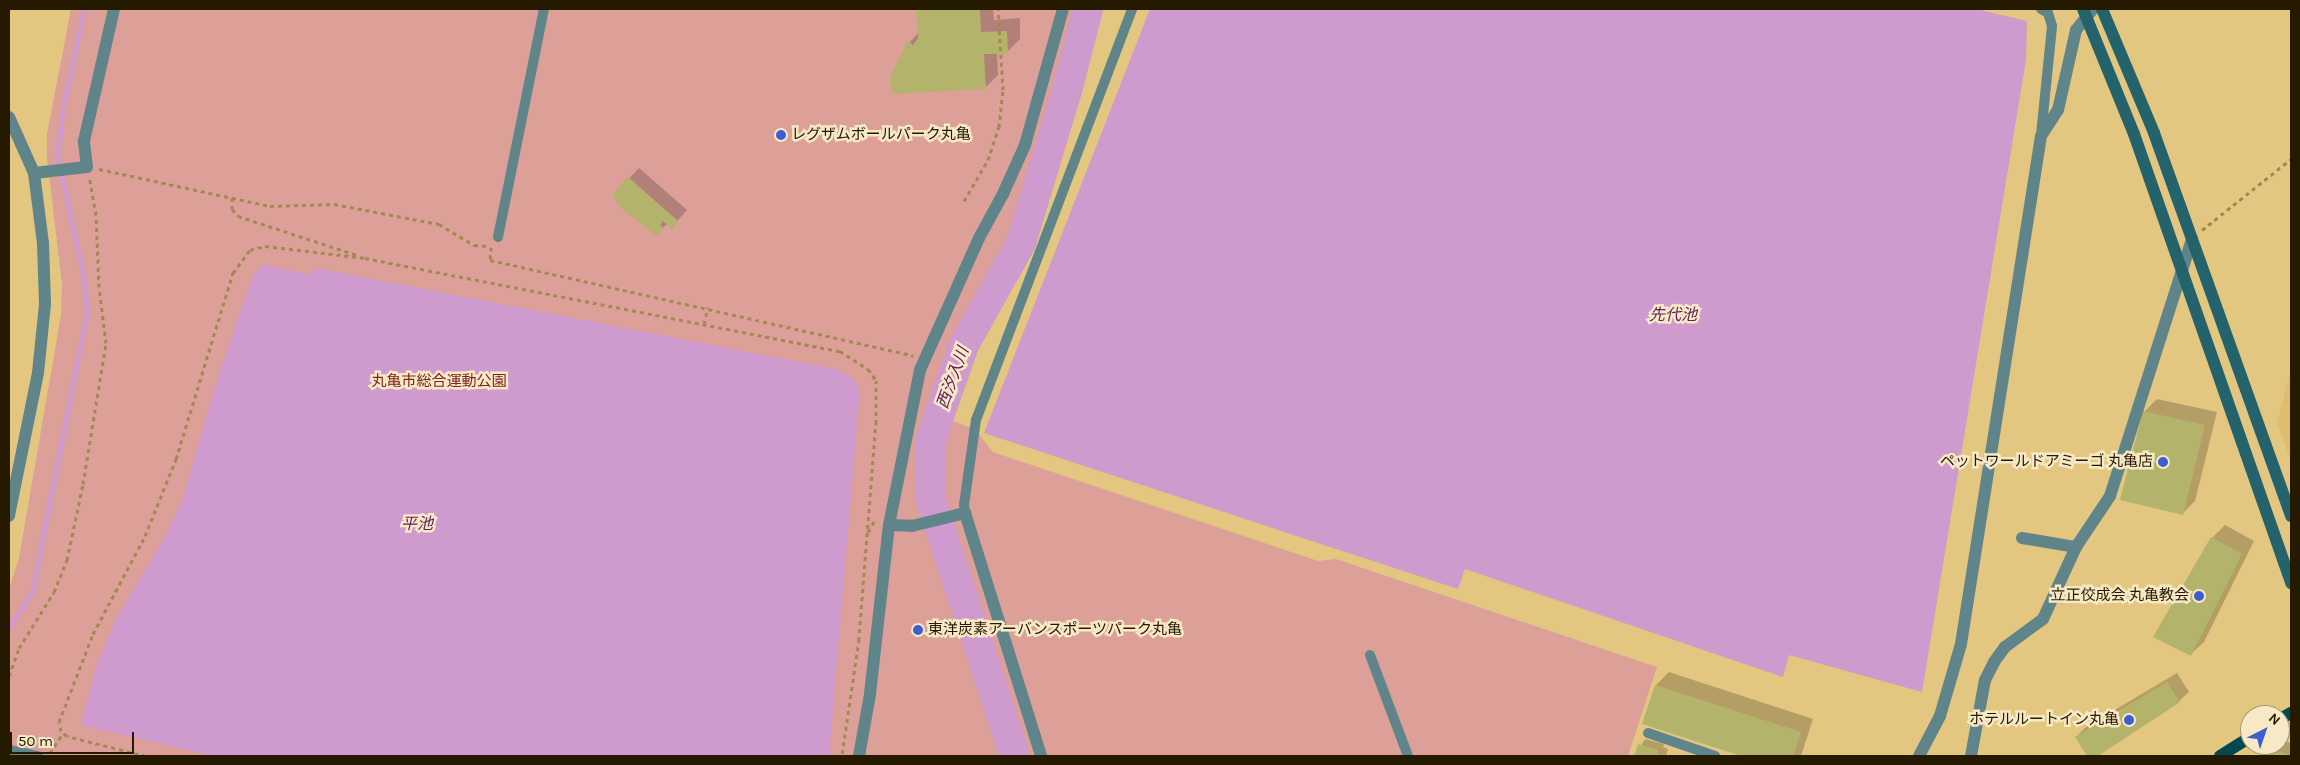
<!DOCTYPE html>
<meta charset="utf-8">
<style>
body{margin:0}
#map{position:relative;width:2300px;height:765px;overflow:hidden;background:#e3c67f;font-family:Karla,"Noto Sans JP",sans-serif}
div>[style]{position:absolute}
.built>*{inset:0;background:#debd6e}
.green>*{inset:0;background:#dca098}
.water>*{inset:0;background:#cf9acd}
.shadow>*{inset:0;background:#0003}
.stream>*{height:5px;margin:-2.5px;padding:0 2.5px;transform-origin:2.5px;border-radius:2.5px;background:#cf9acd}
.river>*{height:30px;margin:-15px;padding:0 15px;transform-origin:15px;border-radius:15px;background:#cf9acd}
.building>*{inset:0;background:#b4b36c}
.path>*{height:3px;margin-top:-1.5px;transform-origin:0;background:repeating-linear-gradient(90deg,#a08a52 0 4px,transparent 0 8px)}
.lane>*{height:10px;margin:-5px;padding:0 5px;transform-origin:5px;border-radius:5px;background:#5f858a}
.street>*{height:12px;margin:-6px;padding:0 6px;transform-origin:6px;border-radius:6px;background:#5f858a}
.secondary>*{height:12px;margin:-6px;padding:0 6px;transform-origin:6px;border-radius:6px;background:#24636c}
.primary>*{height:12px;margin:-6px;padding:0 6px;transform-origin:6px;border-radius:6px;background:#004952}
.dots>*{width:14px;height:14px;translate:-50% -50%;box-sizing:border-box;border:2px solid #f7e8c6;border-radius:50%}
span{translate:-50% -50%;white-space:nowrap;text-align:center;line-height:1.15;-webkit-text-stroke:5px #f7e8c6;paint-order:stroke}
.poi-label{font-size:15px;color:#251a00}
.left{translate:0 -50%;text-align:left}
.right{translate:-100% -50%;text-align:right}
.park-label{font-size:15px;color:#7b241f}
.water-label{font-size:16px;color:#5f215f;font-style:italic}
.frame{position:absolute;inset:0;border:10px solid #251a00;pointer-events:none}
.north{position:absolute;left:2240px;top:705px;width:50px;height:50px;box-sizing:border-box;background:#f7e8c6;border:1px solid #a39677;border-radius:50%;rotate:41deg;font-size:14px;font-weight:700;line-height:20px;text-align:center;color:#251a00}
.north::after{content:'';display:block;margin:auto;width:18px;height:22px;background:#3d5ed0;clip-path:polygon(50% 0,100% 100%,50% 72%,0 100%)}
.scale{position:absolute;left:10px;top:732px;width:124px;height:22px;box-sizing:border-box;border:2px solid #251a00;border-top:0;padding-left:6px;font-size:15px;line-height:18px;white-space:nowrap;color:#251a00;-webkit-text-stroke:4px #f7e8c6;paint-order:stroke}
</style>
<div id="map">
<div class="built">
<div style="clip-path:polygon(2291px 368px,2291px 461px,2277px 423px)"></div>
</div>
<div class="green">
<div style="clip-path:polygon(71px 9px,1084px 9px,1012px 241px,993px 276px,944px 418px,975px 429px,993px 452px,1318px 561px,1336px 559px,1657px 667px,1628px 756px,9px 756px,9px 589px,19px 558px,61px 315px,62px 284px,47px 157px,47px 134px)"></div>
</div>
<div class="water">
<div style="clip-path:polygon(1150px 9px,1976px 9px,2027px 21px,2026px 60px,1922px 692px,1789px 655px,1783px 677px,1465px 569px,1458px 589px,984px 433px)"></div>
<div style="clip-path:polygon(264px 264px,309px 275px,316px 268px,835px 369px,853px 378px,860px 390px,829px 756px,213px 756px,81px 725px,96px 667px,115px 621px,167px 533px,183px 498px,219px 373px,253px 275px)"></div>
</div>
<div class="shadow">
<div style="clip-path:polygon(917px 9px,993px 9px,994px 20px,1020px 18px,1020px 39px,1007px 52px,997px 53px,998px 75px,985px 88px,891px 77px,910px 42px,919px 32px)"></div>
<div style="clip-path:polygon(639px 168px,687px 210px,672px 227px,668px 223px,657px 234px,614px 195px)"></div>
<div style="clip-path:polygon(2157px 399px,2217px 412px,2195px 501px,2182px 514px,2144px 412px)"></div>
<div style="clip-path:polygon(2225px 525px,2254px 541px,2204px 642px,2191px 654px,2212px 538px)"></div>
<div style="clip-path:polygon(1669px 672px,1813px 719px,1801px 756px,1739px 756px,1656px 685px)"></div>
<div style="clip-path:polygon(2177px 673px,2189px 692px,2179px 701px,2095px 756px,2088px 756px,2076px 737px,2086px 727px)"></div>
<div style="clip-path:polygon(1645px 739px,1664px 744px,1663px 747px,1668px 749px,1666px 756px,1635px 756px)"></div>
<div style="clip-path:polygon(2280px 740px,2291px 743px,2291px 756px,2264px 756px,2266px 749px,2270px 745px,2280px 745px)"></div>
</div>
<div class="stream">
<div style="left:9px;top:628px;width:43px;rotate:-57.4deg"></div>
<div style="left:32px;top:592px;width:285px;rotate:-78.9deg"></div>
<div style="left:87px;top:312px;width:39px;rotate:-96deg"></div>
<div style="left:83px;top:273px;width:119px;rotate:-102.6deg"></div>
<div style="left:57px;top:157px;width:50px;rotate:-83.2deg"></div>
<div style="left:63px;top:107px;width:100px;rotate:-77.9deg"></div>
</div>
<div class="river">
<div style="left:1015px;top:756px;width:272px;rotate:-108.2deg"></div>
<div style="left:930px;top:498px;width:56px;rotate:-90deg"></div>
<div style="left:930px;top:442px;width:103px;rotate:-70.7deg"></div>
<div style="left:964px;top:345px;width:117px;rotate:-60.8deg"></div>
<div style="left:1021px;top:243px;width:163px;rotate:-73.2deg"></div>
<div style="left:1068px;top:87px;width:81px;rotate:-75.6deg"></div>
</div>
<div class="building">
<div style="clip-path:polygon(916px 9px,980px 9px,981px 32px,1007px 31px,1008px 54px,984px 54px,986px 89px,892px 94px,890px 77px,908px 41px,913px 45px,918px 38px)"></div>
<div style="clip-path:polygon(628px 177px,678px 221px,672px 229px,663px 221px,660px 225px,664px 228px,657px 236px,622px 209px,612px 195px)"></div>
<div style="clip-path:polygon(2143px 411px,2205px 425px,2183px 515px,2120px 500px)"></div>
<div style="clip-path:polygon(2211px 537px,2242px 554px,2191px 656px,2153px 637px)"></div>
<div style="clip-path:polygon(2167px 682px,2180px 702px,2098px 756px,2087px 756px,2075px 737px)"></div>
<div style="clip-path:polygon(1655px 685px,1801px 732px,1793px 756px,1741px 756px,1642px 724px)"></div>
<div style="clip-path:polygon(1638px 744px,1658px 750px,1657px 754px,1664px 756px,1634px 756px)"></div>
<div style="clip-path:polygon(2265px 748px,2291px 755px,2291px 756px,2263px 756px)"></div>
</div>
<div class="path">
<div style="left:99px;top:169px;width:175px;rotate:12.2deg"></div>
<div style="left:270px;top:206px;width:64px;rotate:-1.8deg"></div>
<div style="left:334px;top:204px;width:107px;rotate:10.8deg"></div>
<div style="left:439px;top:224px;width:41px;rotate:31deg"></div>
<div style="left:474px;top:245px;width:15px;rotate:4deg"></div>
<div style="left:232px;top:198px;width:11px;rotate:90deg"></div>
<div style="left:232px;top:209px;width:9px;rotate:49deg"></div>
<div style="left:238px;top:216px;width:128px;rotate:18.2deg"></div>
<div style="left:964px;top:201px;width:48px;rotate:-59.7deg"></div>
<div style="left:988px;top:160px;width:35px;rotate:-72deg"></div>
<div style="left:999px;top:127px;width:37px;rotate:-84deg"></div>
<div style="left:1003px;top:90px;width:81px;rotate:-93.5deg"></div>
<div style="left:2202px;top:230px;width:114px;rotate:-38.6deg"></div>
<div style="left:491px;top:247px;width:13px;rotate:94deg"></div>
<div style="left:490px;top:260px;width:434px;rotate:12.7deg"></div>
<div style="left:704px;top:324px;width:17px;rotate:-77deg"></div>
<div style="left:868px;top:532px;width:14px;rotate:-60deg"></div>
<div style="left:9px;top:676px;width:30px;rotate:-70deg"></div>
<div style="left:19px;top:648px;width:66px;rotate:-58deg"></div>
<div style="left:54px;top:592px;width:35px;rotate:-68deg"></div>
<div style="left:67px;top:560px;width:78px;rotate:-78.1deg"></div>
<div style="left:83px;top:484px;width:143px;rotate:-80.7deg"></div>
<div style="left:106px;top:343px;width:56px;rotate:-97.1deg"></div>
<div style="left:99px;top:287px;width:72px;rotate:-92.4deg"></div>
<div style="left:96px;top:215px;width:36px;rotate:-100deg"></div>
<div style="left:50px;top:753px;width:24px;rotate:-57deg"></div>
<div style="left:146px;top:756px;width:81px;rotate:-165.8deg"></div>
<div style="left:67px;top:736px;width:8px;rotate:-140deg"></div>
<div style="left:61px;top:731px;width:9px;rotate:-103deg"></div>
<div style="left:59px;top:722px;width:94px;rotate:-68.9deg"></div>
<div style="left:93px;top:634px;width:111px;rotate:-62deg"></div>
<div style="left:145px;top:536px;width:83px;rotate:-68.1deg"></div>
<div style="left:176px;top:459px;width:195px;rotate:-73deg"></div>
<div style="left:233px;top:273px;width:29px;rotate:-54deg"></div>
<div style="left:250px;top:250px;width:16px;rotate:-15deg"></div>
<div style="left:265px;top:246px;width:101px;rotate:6.8deg"></div>
<div style="left:365px;top:258px;width:484px;rotate:11.1deg"></div>
<div style="left:840px;top:351px;width:33px;rotate:33deg"></div>
<div style="left:868px;top:369px;width:14px;rotate:54deg"></div>
<div style="left:876px;top:380px;width:41px;rotate:90deg"></div>
<div style="left:876px;top:421px;width:219px;rotate:94.5deg"></div>
<div style="left:859px;top:639px;width:118px;rotate:98.3deg"></div>
</div>
<div class="lane">
<div style="left:2041px;top:135px;width:110px;rotate:-84.2deg"></div>
<div style="left:2052px;top:26px;width:14px;rotate:-107deg"></div>
<div style="left:2048px;top:13px;width:8px;rotate:-150deg"></div>
<div style="left:498px;top:237px;width:233px;rotate:-78.6deg"></div>
<div style="left:965px;top:513px;width:8px;rotate:-97deg"></div>
<div style="left:964px;top:505px;width:86px;rotate:-82deg"></div>
<div style="left:976px;top:420px;width:440px;rotate:-69.2deg"></div>
<div style="left:1370px;top:655px;width:108px;rotate:69.4deg"></div>
<div style="left:1648px;top:733px;width:71px;rotate:18.9deg"></div>
<div style="left:9px;top:750px;width:30px;rotate:12deg"></div>
</div>
<div class="street">
<div style="left:9px;top:117px;width:61px;rotate:65.9deg"></div>
<div style="left:34px;top:173px;width:71px;rotate:82.7deg"></div>
<div style="left:43px;top:243px;width:61px;rotate:88.1deg"></div>
<div style="left:45px;top:304px;width:69px;rotate:95.8deg"></div>
<div style="left:38px;top:373px;width:146px;rotate:101.5deg"></div>
<div style="left:34px;top:173px;width:53px;rotate:-6.5deg"></div>
<div style="left:87px;top:167px;width:26px;rotate:-97deg"></div>
<div style="left:84px;top:141px;width:135px;rotate:-77.2deg"></div>
<div style="left:889px;top:525px;width:23px;rotate:2deg"></div>
<div style="left:912px;top:526px;width:55px;rotate:-13.8deg"></div>
<div style="left:965px;top:513px;width:255px;rotate:72.6deg"></div>
<div style="left:2022px;top:538px;width:55px;rotate:9.5deg"></div>
<div style="left:859px;top:756px;width:63px;rotate:-79.9deg"></div>
<div style="left:870px;top:694px;width:170px;rotate:-83.6deg"></div>
<div style="left:889px;top:525px;width:158px;rotate:-78.7deg"></div>
<div style="left:920px;top:370px;width:145px;rotate:-65.9deg"></div>
<div style="left:979px;top:238px;width:50px;rotate:-61.4deg"></div>
<div style="left:1003px;top:194px;width:54px;rotate:-65.8deg"></div>
<div style="left:1025px;top:145px;width:141px;rotate:-74.4deg"></div>
<div style="left:1919px;top:756px;width:45px;rotate:-62.3deg"></div>
<div style="left:1940px;top:716px;width:75px;rotate:-73.7deg"></div>
<div style="left:1961px;top:644px;width:514px;rotate:-81.05deg"></div>
<div style="left:2041px;top:136px;width:31px;rotate:-57deg"></div>
<div style="left:2058px;top:110px;width:82px;rotate:-77.3deg"></div>
<div style="left:2076px;top:30px;width:27px;rotate:-51deg"></div>
<div style="left:1971px;top:756px;width:77px;rotate:-79.6deg"></div>
<div style="left:1985px;top:680px;width:20px;rotate:-63deg"></div>
<div style="left:1994px;top:662px;width:19px;rotate:-54deg"></div>
<div style="left:2005px;top:647px;width:47px;rotate:-36.4deg"></div>
<div style="left:2043px;top:619px;width:79px;rotate:-65.4deg"></div>
<div style="left:2076px;top:547px;width:61px;rotate:-56.3deg"></div>
<div style="left:2110px;top:496px;width:270px;rotate:-72.3deg"></div>
</div>
<div class="secondary">
<div style="left:2083px;top:9px;width:135px;rotate:67.8deg"></div>
<div style="left:2134px;top:134px;width:476px;rotate:70.7deg"></div>
<div style="left:2102px;top:9px;width:134px;rotate:67.2deg"></div>
<div style="left:2154px;top:133px;width:407px;rotate:70.3deg"></div>
</div>
<div class="primary">
<div style="left:2280px;top:719px;width:13px;rotate:-29deg"></div>
<div style="left:2220px;top:756px;width:36px;rotate:-32deg"></div>
</div>
<div class="dots">
<div style="left:781px;top:135px;background:#3d5ed0"></div>
<div style="left:2163px;top:462px;background:#3d5ed0"></div>
<div style="left:2199px;top:596px;background:#3d5ed0"></div>
<div style="left:918px;top:630px;background:#3d5ed0"></div>
<div style="left:2129px;top:720px;background:#3d5ed0"></div>
</div>
<div class="poi-label">
<span class="left" style="left:791px;top:135px">レグザムボールパーク丸亀</span>
<span class="right" style="left:2153px;top:462px">ペットワールドアミーゴ 丸亀店</span>
<span class="right" style="left:2189px;top:596px">立正佼成会 丸亀教会</span>
<span class="left" style="left:928px;top:630px">東洋炭素アーバンスポーツパーク丸亀</span>
<span class="right" style="left:2119px;top:720px">ホテルルートイン丸亀</span>
</div>
<div class="park-label">
<span style="left:439px;top:382px">丸亀市総合運動公園</span>
</div>
<div class="water-label">
<span style="left:1673px;top:315px">先代池</span>
<span style="left:953px;top:378px;rotate:-70deg">西汐入川</span>
<span style="left:417px;top:524px">平池</span>
</div>
<div class="frame"></div>
<div class="north">N</div>
<div class="scale">50 m</div>
</div>
